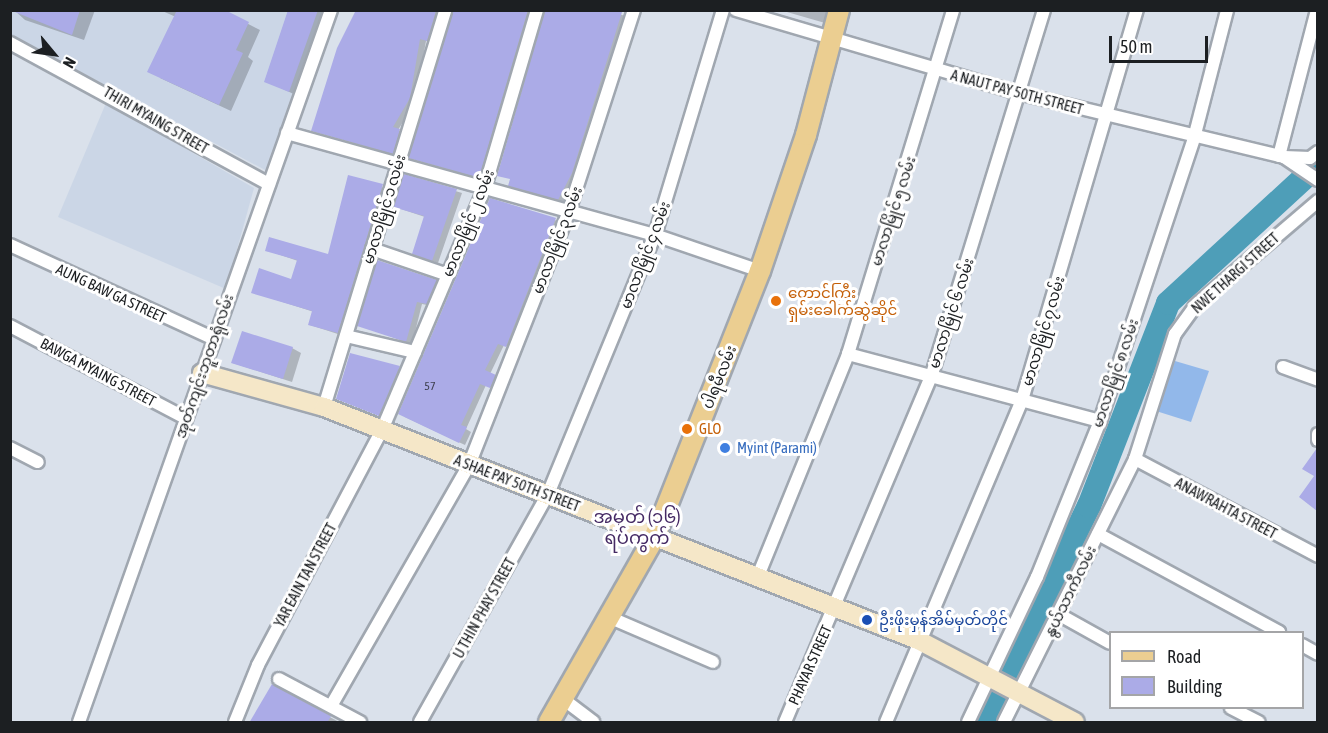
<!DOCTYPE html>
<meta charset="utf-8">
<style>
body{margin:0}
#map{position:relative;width:1328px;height:733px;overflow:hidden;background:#dae1eb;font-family:"Asap Condensed","Noto Sans Myanmar",sans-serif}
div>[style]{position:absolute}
.built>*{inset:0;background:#cbd6e6}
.green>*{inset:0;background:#92b8ea}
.shadow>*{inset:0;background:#0003}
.river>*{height:24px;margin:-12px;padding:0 12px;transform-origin:12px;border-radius:12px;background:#4e9eb8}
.building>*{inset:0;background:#ababe7}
.roads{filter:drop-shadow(2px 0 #a0a7b0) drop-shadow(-2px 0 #a0a7b0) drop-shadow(0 2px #a0a7b0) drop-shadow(0 -2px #a0a7b0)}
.street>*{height:12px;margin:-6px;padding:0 6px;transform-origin:6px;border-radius:6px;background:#fff}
.secondary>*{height:18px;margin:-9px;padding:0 9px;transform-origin:9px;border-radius:9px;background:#f5e7c8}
.primary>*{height:20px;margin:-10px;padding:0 10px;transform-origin:10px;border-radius:10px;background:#ebce91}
.dots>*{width:16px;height:16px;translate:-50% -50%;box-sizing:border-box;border:3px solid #fff;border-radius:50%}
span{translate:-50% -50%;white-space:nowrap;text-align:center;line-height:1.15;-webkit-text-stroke:6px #fff;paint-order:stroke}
.number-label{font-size:12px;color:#404253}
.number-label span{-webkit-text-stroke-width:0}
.street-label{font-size:15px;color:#1c1f22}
.food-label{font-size:15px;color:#c56008}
.left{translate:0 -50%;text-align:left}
.shop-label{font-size:15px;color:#366cbe}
.transit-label{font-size:15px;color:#164399}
.quarter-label{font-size:18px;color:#452a64}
.frame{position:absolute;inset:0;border:12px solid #1c1f22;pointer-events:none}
.legend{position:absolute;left:1109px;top:631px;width:195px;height:78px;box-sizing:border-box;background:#fff;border:2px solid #a4a5a7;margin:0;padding:8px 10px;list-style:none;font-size:18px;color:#1c1f22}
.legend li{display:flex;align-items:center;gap:12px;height:30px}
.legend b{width:30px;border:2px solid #a4a5a7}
.north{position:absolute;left:24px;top:24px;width:60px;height:60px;-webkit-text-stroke:4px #fff;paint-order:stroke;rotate:119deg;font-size:16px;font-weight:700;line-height:24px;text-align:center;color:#1c1f22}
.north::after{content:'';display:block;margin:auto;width:21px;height:27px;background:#1c1f22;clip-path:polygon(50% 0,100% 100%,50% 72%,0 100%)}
.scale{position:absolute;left:1109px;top:36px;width:99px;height:27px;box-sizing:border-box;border:3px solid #1c1f22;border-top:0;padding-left:8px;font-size:18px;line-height:21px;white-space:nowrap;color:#1c1f22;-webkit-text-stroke:4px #fff;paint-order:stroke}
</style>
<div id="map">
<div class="built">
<div style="clip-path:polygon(10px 11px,324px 11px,267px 171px,11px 35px)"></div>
<div style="clip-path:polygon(106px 103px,254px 188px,226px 289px,58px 217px)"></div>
</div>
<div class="green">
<div style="clip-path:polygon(1175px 361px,1209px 371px,1191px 422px,1156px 411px)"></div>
</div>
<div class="shadow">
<div style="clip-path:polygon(14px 10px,95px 10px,84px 40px,25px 20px)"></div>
<div style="clip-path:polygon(160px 10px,221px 10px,260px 30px,248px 57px,253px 61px,231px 111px,160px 78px,176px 17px)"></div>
<div style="clip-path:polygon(285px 10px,331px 10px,300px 97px,266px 81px,289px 12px)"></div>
<div style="clip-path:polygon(357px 10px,442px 10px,433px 43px,426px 41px,415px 102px,398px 130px,405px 134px,399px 156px,313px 130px)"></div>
<div style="clip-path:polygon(458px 10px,535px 10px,485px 180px,410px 157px)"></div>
<div style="clip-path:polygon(546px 10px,610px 10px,627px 17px,564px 202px,516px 188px,510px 185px,518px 180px,499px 175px)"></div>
<div style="clip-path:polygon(780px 10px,827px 10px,825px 23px)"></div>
<div style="clip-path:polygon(405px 176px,462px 193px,438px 263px,420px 257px,425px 217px,395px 207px)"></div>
<div style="clip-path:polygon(349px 177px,389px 190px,344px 336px,310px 325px,314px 312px,252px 292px,292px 281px,298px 261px,266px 250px,329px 256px)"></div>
<div style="clip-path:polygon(491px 200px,561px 222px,512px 349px,504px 345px,490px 374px,500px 379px,496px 390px,486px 385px,466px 429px,471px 432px,465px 445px,405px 417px)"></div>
<div style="clip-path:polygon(436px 281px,442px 284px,432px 306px,422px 304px,412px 344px,359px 325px)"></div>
<div style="clip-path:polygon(292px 348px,301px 353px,292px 382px,233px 363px)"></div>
<div style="clip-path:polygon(351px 355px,405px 371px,385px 418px,337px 399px)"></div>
<div style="clip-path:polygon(273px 686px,339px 722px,251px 722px)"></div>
</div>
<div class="river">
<div style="left:984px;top:722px;width:240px;rotate:-64.1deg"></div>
<div style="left:1089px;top:506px;width:218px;rotate:-68.7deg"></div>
<div style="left:1168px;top:303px;width:204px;rotate:-42.6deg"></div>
</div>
<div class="building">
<div style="clip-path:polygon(10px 10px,80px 10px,72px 35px)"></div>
<div style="clip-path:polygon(177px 10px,225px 10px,249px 22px,236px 50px,243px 53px,219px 105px,147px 72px)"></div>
<div style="clip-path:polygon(288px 10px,318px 10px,289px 92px,264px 82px)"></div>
<div style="clip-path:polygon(356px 10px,436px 11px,427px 41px,420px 39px,410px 98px,393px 127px,400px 129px,393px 154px,311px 131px,337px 48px)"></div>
<div style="clip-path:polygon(453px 10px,528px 10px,479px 178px,408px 158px)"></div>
<div style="clip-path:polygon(545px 10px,622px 12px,572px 173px,558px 200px,508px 186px,510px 179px,497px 176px)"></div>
<div style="clip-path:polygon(404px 174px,457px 189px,432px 261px,412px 254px,424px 216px,393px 207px)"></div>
<div style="clip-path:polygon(348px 175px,383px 184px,338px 333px,308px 325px,312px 311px,251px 293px,259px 268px,291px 279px,297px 260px,265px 251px,269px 237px,328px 254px)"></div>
<div style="clip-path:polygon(490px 198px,556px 218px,506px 347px,498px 344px,485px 370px,496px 375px,490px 388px,480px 384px,461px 425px,467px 427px,459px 443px,398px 414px)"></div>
<div style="clip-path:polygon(377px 260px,437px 280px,427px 304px,417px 302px,406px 342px,357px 326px)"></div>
<div style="clip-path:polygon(242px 331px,293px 347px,283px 379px,231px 363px)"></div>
<div style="clip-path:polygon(350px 353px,400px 366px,379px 416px,336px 399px)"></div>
<div style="clip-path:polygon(1317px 448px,1317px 511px,1299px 497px,1314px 476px,1302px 469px)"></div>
<div style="clip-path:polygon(272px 684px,331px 716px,327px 723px,249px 723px)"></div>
</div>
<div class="roads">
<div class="street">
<div style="left:736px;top:10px;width:298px;rotate:16.4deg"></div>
<div style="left:1022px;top:94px;width:269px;rotate:13.5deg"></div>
<div style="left:1284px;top:157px;width:41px;rotate:34.1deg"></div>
<div style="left:10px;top:43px;width:295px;rotate:28.6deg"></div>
<div style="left:287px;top:133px;width:382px;rotate:15.5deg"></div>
<div style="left:655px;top:235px;width:111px;rotate:18.9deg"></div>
<div style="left:1279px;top:156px;width:151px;rotate:-75.4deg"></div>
<div style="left:1284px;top:157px;width:26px;rotate:2deg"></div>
<div style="left:1310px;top:158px;width:10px;rotate:-37deg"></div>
<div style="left:10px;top:245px;width:225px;rotate:24.7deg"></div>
<div style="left:372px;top:249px;width:80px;rotate:18.9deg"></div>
<div style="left:10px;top:326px;width:198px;rotate:27.7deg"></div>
<div style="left:346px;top:336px;width:71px;rotate:13.1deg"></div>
<div style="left:848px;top:354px;width:261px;rotate:14.9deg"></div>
<div style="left:1283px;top:367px;width:37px;rotate:20deg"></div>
<div style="left:324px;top:407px;width:415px;rotate:-73deg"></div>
<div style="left:1318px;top:434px;width:6px;rotate:90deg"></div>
<div style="left:10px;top:448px;width:31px;rotate:27deg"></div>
<div style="left:1135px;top:459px;width:207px;rotate:27.9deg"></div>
<div style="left:1098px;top:534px;width:206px;rotate:28.4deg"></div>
<div style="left:758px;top:576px;width:240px;rotate:-67.9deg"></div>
<div style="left:848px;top:354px;width:360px;rotate:-73deg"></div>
<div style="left:1060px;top:615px;width:57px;rotate:29.2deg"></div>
<div style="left:611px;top:618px;width:111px;rotate:23.3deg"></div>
<div style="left:1302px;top:645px;width:18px;rotate:29deg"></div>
<div style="left:279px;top:679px;width:92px;rotate:28deg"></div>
<div style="left:563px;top:699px;width:38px;rotate:37deg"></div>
<div style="left:331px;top:706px;width:278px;rotate:-60.2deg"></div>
<div style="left:469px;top:465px;width:273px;rotate:-68.5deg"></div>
<div style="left:569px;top:211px;width:211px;rotate:-72.1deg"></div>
<div style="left:1231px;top:708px;width:31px;rotate:27deg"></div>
<div style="left:79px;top:722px;width:755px;rotate:-70.51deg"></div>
<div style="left:235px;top:722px;width:61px;rotate:-68deg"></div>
<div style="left:258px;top:665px;width:266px;rotate:-62.2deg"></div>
<div style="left:382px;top:430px;width:261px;rotate:-67deg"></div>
<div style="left:484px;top:190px;width:188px;rotate:-73.6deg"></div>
<div style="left:420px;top:722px;width:261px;rotate:-60.7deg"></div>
<div style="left:548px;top:494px;width:280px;rotate:-67.6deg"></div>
<div style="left:655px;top:235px;width:235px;rotate:-73.2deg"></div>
<div style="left:785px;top:722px;width:378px;rotate:-67.1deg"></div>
<div style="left:932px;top:374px;width:381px;rotate:-72.9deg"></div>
<div style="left:886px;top:722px;width:350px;rotate:-67.1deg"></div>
<div style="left:1022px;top:400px;width:407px;rotate:-73.6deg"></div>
<div style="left:968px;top:722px;width:161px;rotate:-64.6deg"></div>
<div style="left:1037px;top:577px;width:168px;rotate:-68deg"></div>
<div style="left:1100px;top:421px;width:298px;rotate:-71.6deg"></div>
<div style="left:1194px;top:138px;width:132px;rotate:-75.5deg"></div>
<div style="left:1004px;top:722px;width:294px;rotate:-63.5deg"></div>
<div style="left:1135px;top:459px;width:131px;rotate:-72.3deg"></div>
<div style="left:1175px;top:334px;width:34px;rotate:-54deg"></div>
<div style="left:1195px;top:306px;width:162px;rotate:-40.5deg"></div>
</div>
<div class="secondary">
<div style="left:202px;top:373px;width:127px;rotate:15.6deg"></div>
<div style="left:324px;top:407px;width:638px;rotate:21.42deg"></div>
<div style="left:918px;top:640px;width:177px;rotate:27.6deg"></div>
</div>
<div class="primary">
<div style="left:549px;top:722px;width:214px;rotate:-60.3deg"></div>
<div style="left:655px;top:536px;width:285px;rotate:-68.4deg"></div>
<div style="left:760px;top:271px;width:144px;rotate:-71.3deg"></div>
<div style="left:806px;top:135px;width:129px;rotate:-75.2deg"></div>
</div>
</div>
<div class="dots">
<div style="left:776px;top:301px;background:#e8710a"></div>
<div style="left:687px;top:429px;background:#e8710a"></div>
<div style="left:725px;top:448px;background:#3f7fe0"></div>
<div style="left:867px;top:620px;background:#1a4fb4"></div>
</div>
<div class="number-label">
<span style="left:430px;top:387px">57</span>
</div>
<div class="street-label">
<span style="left:1017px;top:92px;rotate:15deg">A NAUT PAY 50TH STREET</span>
<span style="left:156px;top:120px;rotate:30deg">THIRI MYAING STREET</span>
<span style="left:384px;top:209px;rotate:-73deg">မာလာမြိုင် ၁ လမ်း</span>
<span style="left:893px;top:211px;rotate:-72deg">မာလာမြိုင် ၅ လမ်း</span>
<span style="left:468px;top:223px;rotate:-68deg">မာလာမြိုင် ၂ လမ်း</span>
<span style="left:557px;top:240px;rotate:-69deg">မာလာမြိုင် ၃ လမ်း</span>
<span style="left:645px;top:255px;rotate:-69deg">မာလာမြိုင် ၄ လမ်း</span>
<span style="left:1235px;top:273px;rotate:-42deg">NWE THARGI STREET</span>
<span style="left:111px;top:293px;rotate:25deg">AUNG BAW GA STREET</span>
<span style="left:951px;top:313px;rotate:-72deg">မာလာမြိုင် ၆ လမ်း</span>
<span style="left:1043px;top:331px;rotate:-73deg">မာလာမြိုင် ၇ လမ်း</span>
<span style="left:204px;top:366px;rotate:-71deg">အုတ်ကျင်းဘူတာရုံလမ်း</span>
<span style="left:98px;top:372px;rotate:28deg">BAWGA MYAING STREET</span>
<span style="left:1115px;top:373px;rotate:-71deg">မာလာမြိုင် ၈ လမ်း</span>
<span style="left:719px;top:377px;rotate:-68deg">ပါရမီလမ်း</span>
<span style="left:517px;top:483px;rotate:21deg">A SHAE PAY 50TH STREET</span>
<span style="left:1226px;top:508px;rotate:28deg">ANAWRAHTA STREET</span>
<span style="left:305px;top:575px;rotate:-62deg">YAR EAIN TAN STREET</span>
<span style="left:1070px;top:591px;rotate:-64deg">နွယ်သာကီလမ်း</span>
<span style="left:484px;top:608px;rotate:-61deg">U THIN PHAY STREET</span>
<span style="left:810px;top:665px;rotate:-66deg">PHAYAR STREET</span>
</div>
<div class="food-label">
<span class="left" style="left:788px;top:301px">တောင်ကြီး<br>ရှမ်းခေါက်ဆွဲဆိုင်</span>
<span class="left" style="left:699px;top:429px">GLO</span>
</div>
<div class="shop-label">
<span class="left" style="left:737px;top:448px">Myint (Parami)</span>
</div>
<div class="transit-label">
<span class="left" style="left:879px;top:620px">ဦးဖိုးမှန်အိမ်မှတ်တိုင်</span>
</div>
<div class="quarter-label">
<span style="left:637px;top:528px">အမှတ် (၁၆)<br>ရပ်ကွက်</span>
</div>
<div class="frame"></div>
<ul class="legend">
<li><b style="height:8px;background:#ebce91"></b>Road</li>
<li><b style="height:16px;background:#ababe7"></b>Building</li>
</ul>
<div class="north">N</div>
<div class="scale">50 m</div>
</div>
